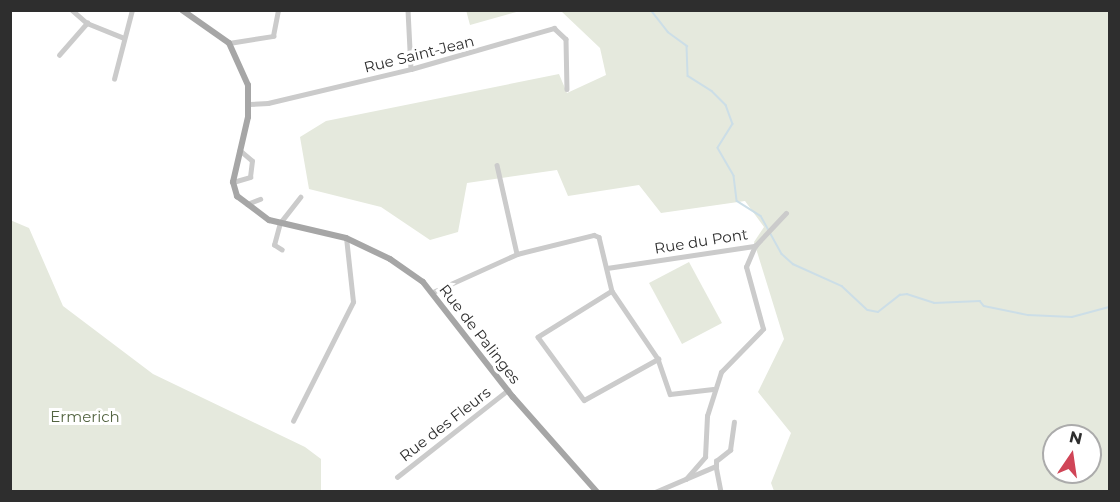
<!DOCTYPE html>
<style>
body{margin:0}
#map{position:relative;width:1120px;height:502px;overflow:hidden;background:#fff;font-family:Montserrat,sans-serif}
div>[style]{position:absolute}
.green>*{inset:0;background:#e5e9dd}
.stream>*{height:1.5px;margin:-0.75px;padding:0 0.75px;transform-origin:0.75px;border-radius:0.75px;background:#ccdee7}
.minor>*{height:4.5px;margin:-2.25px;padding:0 2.25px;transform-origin:2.25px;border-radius:2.25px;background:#cbcbcb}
.major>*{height:6px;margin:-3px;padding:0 3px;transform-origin:3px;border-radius:3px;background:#a6a6a6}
span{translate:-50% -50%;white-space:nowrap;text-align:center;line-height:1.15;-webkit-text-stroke:6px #fff;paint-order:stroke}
.street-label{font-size:15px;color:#2e2e2e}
.park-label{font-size:15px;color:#536441}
.frame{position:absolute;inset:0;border:12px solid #2e2e2e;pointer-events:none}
.north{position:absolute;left:1042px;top:424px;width:60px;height:60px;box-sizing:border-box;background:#fff;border:2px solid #ababab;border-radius:50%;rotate:13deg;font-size:16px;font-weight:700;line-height:24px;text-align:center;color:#2e2e2e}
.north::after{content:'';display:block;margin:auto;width:21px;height:27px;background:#d04557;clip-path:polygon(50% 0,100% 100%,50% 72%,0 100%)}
</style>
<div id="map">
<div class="green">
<div style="clip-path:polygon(466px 10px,520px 10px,520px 11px,470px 25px)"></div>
<div style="clip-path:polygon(evenodd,561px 11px,1109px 11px,1109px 491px,774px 491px,771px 483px,791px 433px,758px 392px,784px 339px,754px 242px,764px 227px,745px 201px,661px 213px,639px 185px,568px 196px,557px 170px,467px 183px,458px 232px,430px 240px,381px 207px,309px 189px,300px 137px,326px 121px,559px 74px,567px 93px,606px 75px,600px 48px,561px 11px,1054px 436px,1090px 436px,1090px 472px,1054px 472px,1054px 436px)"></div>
<div style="clip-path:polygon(10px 220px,29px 228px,63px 306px,153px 374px,305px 447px,321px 459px,321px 491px,11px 491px)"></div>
<div style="clip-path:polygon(689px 262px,722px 323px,682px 344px,649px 283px)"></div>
</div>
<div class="stream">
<div style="left:651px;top:10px;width:28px;rotate:52deg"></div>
<div style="left:668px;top:32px;width:24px;rotate:36deg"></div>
<div style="left:687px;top:46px;width:30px;rotate:88deg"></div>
<div style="left:688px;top:76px;width:28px;rotate:32deg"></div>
<div style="left:712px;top:91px;width:20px;rotate:45deg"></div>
<div style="left:726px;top:105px;width:20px;rotate:70deg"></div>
<div style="left:733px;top:124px;width:28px;rotate:122deg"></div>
<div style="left:718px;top:148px;width:32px;rotate:60deg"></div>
<div style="left:734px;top:176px;width:25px;rotate:83deg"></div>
<div style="left:737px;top:201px;width:28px;rotate:32deg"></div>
<div style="left:761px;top:216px;width:43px;rotate:61.1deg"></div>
<div style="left:782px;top:254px;width:15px;rotate:42deg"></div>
<div style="left:793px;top:264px;width:54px;rotate:24.2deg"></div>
<div style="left:842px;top:286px;width:35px;rotate:43deg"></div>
<div style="left:868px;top:310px;width:10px;rotate:11deg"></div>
<div style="left:878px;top:312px;width:28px;rotate:-38deg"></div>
<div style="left:900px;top:295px;width:7px;rotate:-8deg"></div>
<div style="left:907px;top:294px;width:28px;rotate:18deg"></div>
<div style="left:934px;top:303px;width:46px;rotate:-2.5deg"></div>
<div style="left:980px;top:301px;width:6px;rotate:51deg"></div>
<div style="left:984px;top:306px;width:45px;rotate:11.6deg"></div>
<div style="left:1028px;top:315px;width:44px;rotate:2.6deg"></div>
<div style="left:1072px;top:317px;width:39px;rotate:-15deg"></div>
</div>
<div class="minor">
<div style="left:72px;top:10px;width:20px;rotate:41deg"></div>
<div style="left:408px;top:10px;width:59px;rotate:87.1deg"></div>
<div style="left:229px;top:43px;width:45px;rotate:-9deg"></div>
<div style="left:273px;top:36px;width:26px;rotate:-79deg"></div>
<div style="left:59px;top:55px;width:43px;rotate:-48.8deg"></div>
<div style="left:87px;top:23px;width:40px;rotate:22deg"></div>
<div style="left:114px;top:79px;width:71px;rotate:-75.4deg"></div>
<div style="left:249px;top:104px;width:19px;rotate:-3deg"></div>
<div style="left:268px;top:103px;width:147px;rotate:-13.4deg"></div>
<div style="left:411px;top:69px;width:149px;rotate:-16deg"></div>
<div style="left:554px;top:28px;width:16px;rotate:43deg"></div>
<div style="left:566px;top:39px;width:50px;rotate:88.9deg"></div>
<div style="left:497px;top:165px;width:91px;rotate:77.3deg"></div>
<div style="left:233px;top:182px;width:18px;rotate:-16deg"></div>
<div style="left:250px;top:177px;width:16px;rotate:-83deg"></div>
<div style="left:252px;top:161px;width:16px;rotate:-140deg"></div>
<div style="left:247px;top:204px;width:14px;rotate:-21deg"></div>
<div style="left:282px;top:250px;width:9px;rotate:-148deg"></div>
<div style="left:274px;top:245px;width:23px;rotate:-75deg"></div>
<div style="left:280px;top:223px;width:33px;rotate:-52deg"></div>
<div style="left:607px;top:268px;width:150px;rotate:-8.5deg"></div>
<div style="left:755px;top:246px;width:45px;rotate:-46.8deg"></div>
<div style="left:612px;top:291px;width:87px;rotate:148.1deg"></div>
<div style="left:538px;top:337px;width:78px;rotate:53.9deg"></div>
<div style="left:584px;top:400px;width:85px;rotate:-29deg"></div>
<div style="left:433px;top:292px;width:92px;rotate:-24.3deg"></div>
<div style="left:517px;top:254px;width:79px;rotate:-13.9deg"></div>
<div style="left:594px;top:235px;width:5px;rotate:22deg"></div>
<div style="left:599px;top:237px;width:56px;rotate:76.5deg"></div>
<div style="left:612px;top:291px;width:82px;rotate:55.9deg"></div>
<div style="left:658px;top:359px;width:37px;rotate:71deg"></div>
<div style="left:670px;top:394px;width:43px;rotate:-6.6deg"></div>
<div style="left:293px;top:421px;width:133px;rotate:-63.2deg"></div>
<div style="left:353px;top:302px;width:64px;rotate:-96.2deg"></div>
<div style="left:716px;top:466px;width:5px;rotate:-90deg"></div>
<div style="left:716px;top:461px;width:18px;rotate:-38deg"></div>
<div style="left:730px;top:450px;width:28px;rotate:-82deg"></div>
<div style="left:716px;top:466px;width:26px;rotate:79deg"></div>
<div style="left:397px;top:477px;width:141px;rotate:-38.1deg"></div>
<div style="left:686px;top:479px;width:29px;rotate:-49deg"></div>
<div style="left:705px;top:457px;width:41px;rotate:-87.2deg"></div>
<div style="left:707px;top:416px;width:46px;rotate:-72.3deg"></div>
<div style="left:721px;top:372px;width:60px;rotate:-45.7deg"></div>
<div style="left:763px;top:329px;width:64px;rotate:-105.3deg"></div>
<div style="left:746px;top:267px;width:23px;rotate:-67deg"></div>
<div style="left:655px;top:492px;width:66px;rotate:-23.1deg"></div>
</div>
<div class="major">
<div style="left:182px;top:10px;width:57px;rotate:35.1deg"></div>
<div style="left:229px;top:43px;width:46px;rotate:65.7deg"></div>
<div style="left:248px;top:85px;width:32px;rotate:90deg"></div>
<div style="left:248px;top:117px;width:67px;rotate:103deg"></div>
<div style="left:233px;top:182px;width:15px;rotate:74deg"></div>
<div style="left:237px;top:196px;width:40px;rotate:37deg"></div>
<div style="left:269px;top:220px;width:79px;rotate:13.2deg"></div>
<div style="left:346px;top:238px;width:49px;rotate:25.5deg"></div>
<div style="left:390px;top:259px;width:40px;rotate:34.9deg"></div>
<div style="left:423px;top:282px;width:146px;rotate:52deg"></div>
<div style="left:513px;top:397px;width:127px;rotate:48.5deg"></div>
</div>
<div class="street-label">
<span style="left:419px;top:54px;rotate:-14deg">Rue Saint-Jean</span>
<span style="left:701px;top:241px;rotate:-9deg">Rue du Pont</span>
<span style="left:480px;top:334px;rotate:52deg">Rue de Palinges</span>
<span style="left:445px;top:424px;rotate:-38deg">Rue des Fleurs</span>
</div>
<div class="park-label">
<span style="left:85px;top:417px">Ermerich</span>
</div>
<div class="frame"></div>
<div class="north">N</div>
</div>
